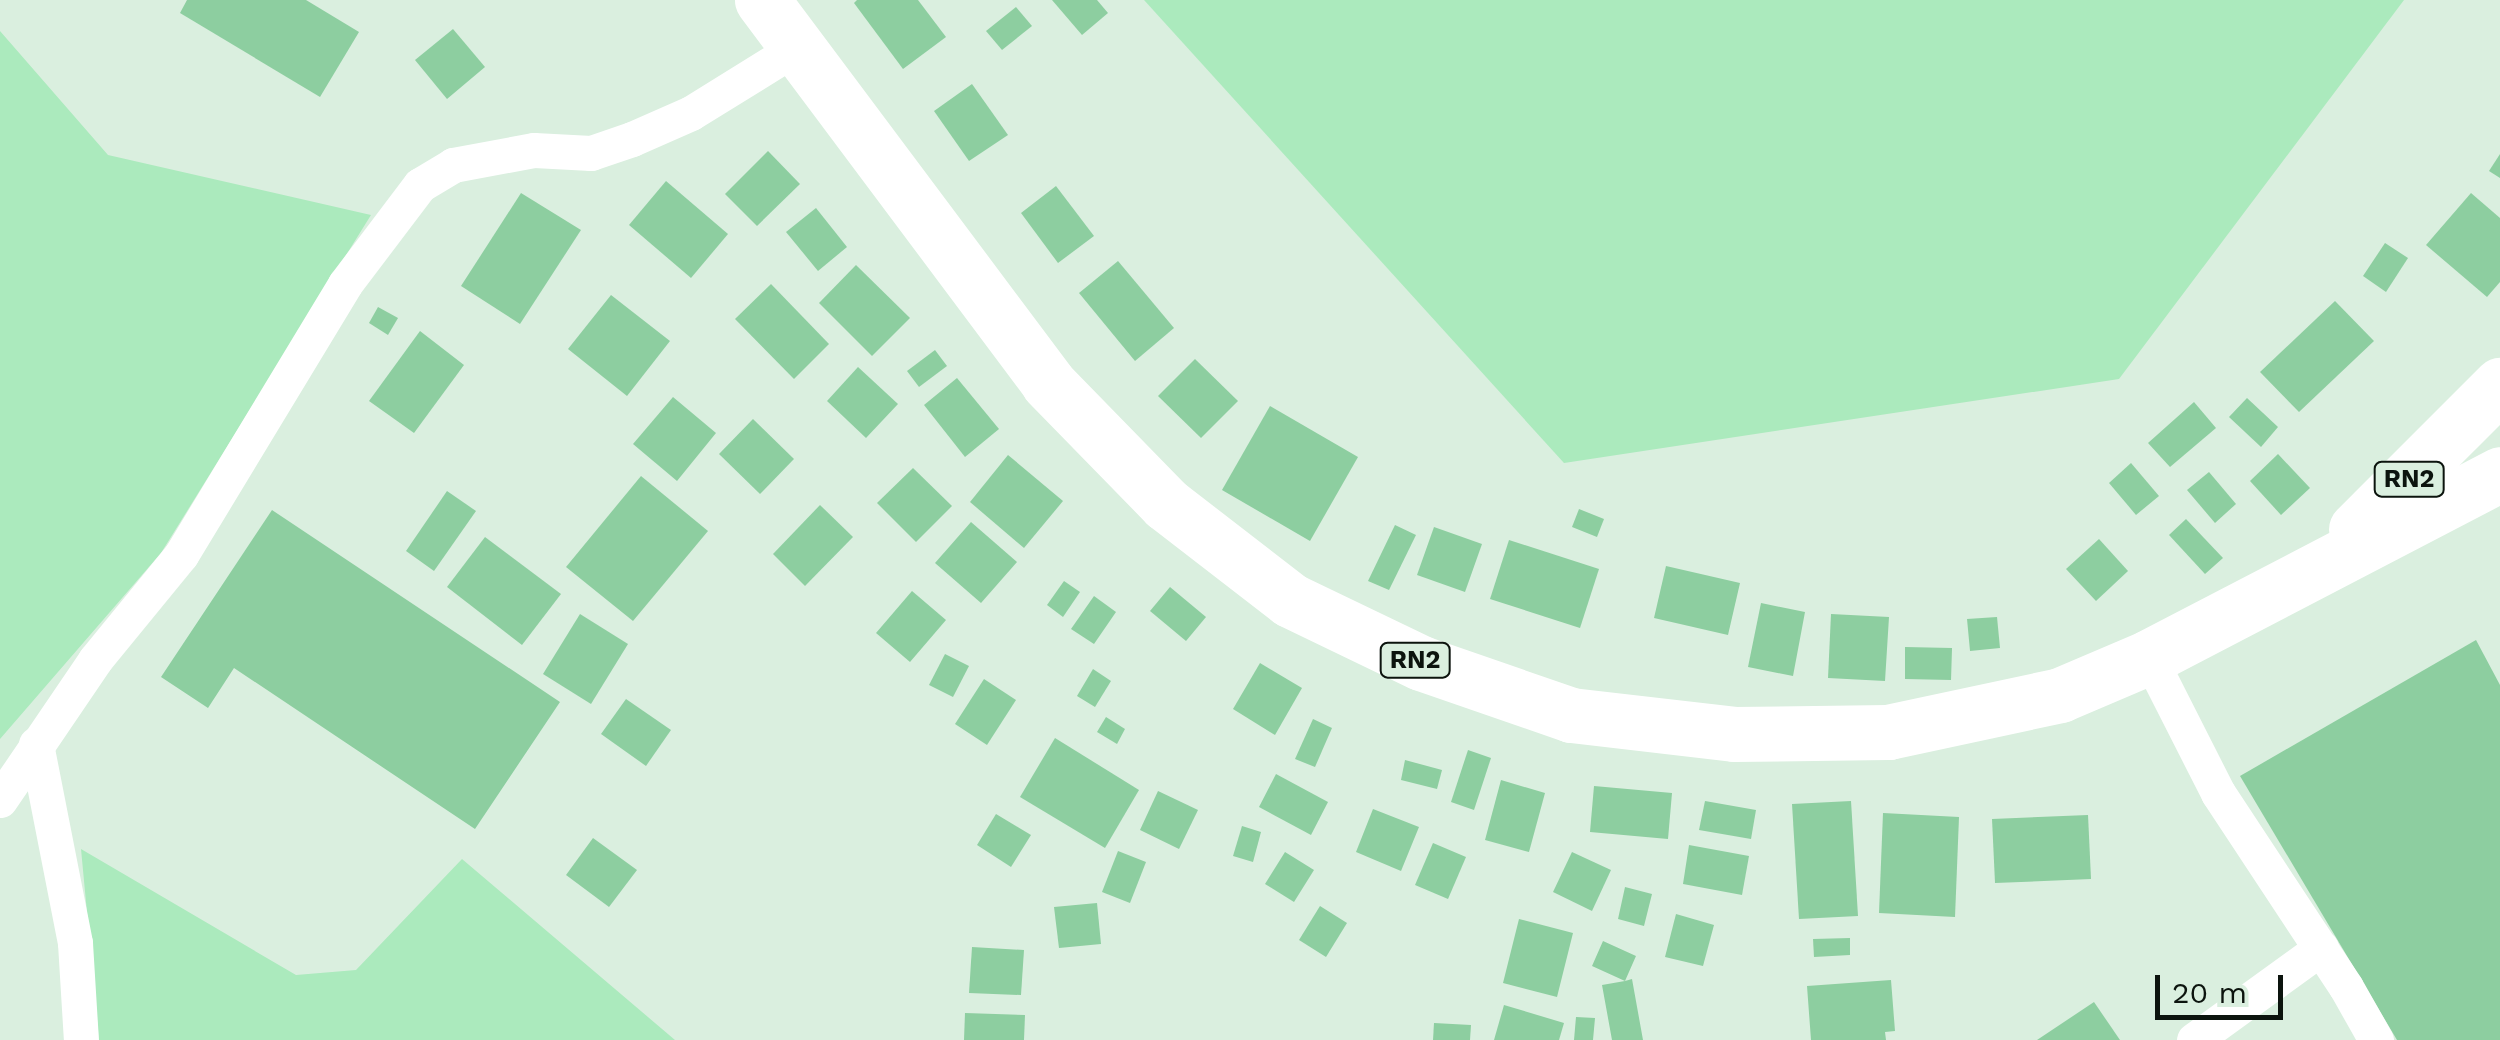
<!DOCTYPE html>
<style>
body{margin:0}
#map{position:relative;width:2500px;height:1040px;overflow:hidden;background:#daefdf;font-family:"Work Sans",sans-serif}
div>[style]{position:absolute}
.green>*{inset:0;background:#abeabd}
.building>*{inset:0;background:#8dcea0}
.street>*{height:35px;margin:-17.5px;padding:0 17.5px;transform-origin:17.5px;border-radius:17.5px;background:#fff}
.highway>*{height:55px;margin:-27.5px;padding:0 27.5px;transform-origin:27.5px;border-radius:27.5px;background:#fff}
span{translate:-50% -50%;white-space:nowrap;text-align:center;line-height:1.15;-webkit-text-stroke:8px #daefdf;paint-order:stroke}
.shield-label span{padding:2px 8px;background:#daefdf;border:2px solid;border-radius:8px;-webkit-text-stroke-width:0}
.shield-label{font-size:25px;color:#0c140e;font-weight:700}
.scale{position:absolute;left:2155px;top:975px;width:128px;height:45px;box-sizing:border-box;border:5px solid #0c140e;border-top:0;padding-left:12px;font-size:30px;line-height:35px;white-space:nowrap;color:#0c140e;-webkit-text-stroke:8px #daefdf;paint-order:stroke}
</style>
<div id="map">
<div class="green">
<div style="clip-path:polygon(1144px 0,2404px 0,2119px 379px,1564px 463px)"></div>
<div style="clip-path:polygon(0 31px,108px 155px,371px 215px,161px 553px,0 739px)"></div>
<div style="clip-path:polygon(81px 849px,296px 975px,356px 970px,462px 859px,675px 1040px,99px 1040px)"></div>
</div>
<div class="building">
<div style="clip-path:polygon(187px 0,306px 0,359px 32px,320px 97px,180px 13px)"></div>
<div style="clip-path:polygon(857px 0,918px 0,946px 37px,903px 69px,854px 3px)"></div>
<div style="clip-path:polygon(1052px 0,1097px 0,1108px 13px,1082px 35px)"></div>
<div style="clip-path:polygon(1016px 7px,1032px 26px,1002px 50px,986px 31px)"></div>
<div style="clip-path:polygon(453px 29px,485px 67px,447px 99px,415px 60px)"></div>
<div style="clip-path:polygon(972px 84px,1008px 135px,969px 161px,934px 111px)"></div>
<div style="clip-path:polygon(768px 151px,800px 184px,757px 226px,725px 194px)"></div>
<div style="clip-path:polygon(2500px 154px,2500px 178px,2489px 171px)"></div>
<div style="clip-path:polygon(666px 181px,728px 234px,691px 278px,629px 225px)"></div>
<div style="clip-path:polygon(1056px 186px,1094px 236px,1058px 263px,1021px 213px)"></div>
<div style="clip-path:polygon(521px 193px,581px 230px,520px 324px,461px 286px)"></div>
<div style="clip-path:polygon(2471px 193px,2500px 218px,2500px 282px,2487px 297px,2426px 245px)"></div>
<div style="clip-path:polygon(816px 208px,847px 247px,818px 271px,786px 232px)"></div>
<div style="clip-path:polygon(2385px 243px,2408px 258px,2386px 292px,2363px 276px)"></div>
<div style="clip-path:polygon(1118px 261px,1174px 328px,1135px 361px,1079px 293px)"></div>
<div style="clip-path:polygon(856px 265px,910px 318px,872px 356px,819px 303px)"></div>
<div style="clip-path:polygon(771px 284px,829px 344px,794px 379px,735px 319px)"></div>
<div style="clip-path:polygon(611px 295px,670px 341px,627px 396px,568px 349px)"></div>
<div style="clip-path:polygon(2335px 301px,2374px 341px,2299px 412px,2260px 372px)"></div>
<div style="clip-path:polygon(378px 307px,398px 318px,388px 335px,369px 323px)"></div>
<div style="clip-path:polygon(420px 331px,464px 365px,414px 433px,369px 401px)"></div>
<div style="clip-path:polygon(935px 350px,947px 366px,919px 387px,907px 371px)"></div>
<div style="clip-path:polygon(1195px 359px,1238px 401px,1201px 438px,1158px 396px)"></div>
<div style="clip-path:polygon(858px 367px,898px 404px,866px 438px,827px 401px)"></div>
<div style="clip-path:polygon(957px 378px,999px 429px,965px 457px,924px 405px)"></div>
<div style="clip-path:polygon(673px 397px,716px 433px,677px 481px,633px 444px)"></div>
<div style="clip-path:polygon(2247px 398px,2278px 427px,2261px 447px,2229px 417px)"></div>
<div style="clip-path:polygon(2194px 402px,2216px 428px,2170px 467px,2148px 443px)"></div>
<div style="clip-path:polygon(1270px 406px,1358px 457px,1310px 541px,1222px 490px)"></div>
<div style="clip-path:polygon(753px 419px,794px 459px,760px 494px,719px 454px)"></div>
<div style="clip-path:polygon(2278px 454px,2310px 488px,2281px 515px,2250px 481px)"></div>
<div style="clip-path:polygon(1008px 455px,1063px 501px,1024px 548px,970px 502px)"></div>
<div style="clip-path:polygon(2131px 463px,2159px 496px,2136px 515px,2109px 483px)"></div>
<div style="clip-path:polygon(913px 468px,952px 506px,916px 542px,877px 503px)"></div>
<div style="clip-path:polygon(2209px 472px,2236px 504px,2215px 523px,2187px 490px)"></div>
<div style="clip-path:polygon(641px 476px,708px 531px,633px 621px,566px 567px)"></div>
<div style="clip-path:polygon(447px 491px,476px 511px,434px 571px,406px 551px)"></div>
<div style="clip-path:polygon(820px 505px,853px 537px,805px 586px,773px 554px)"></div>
<div style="clip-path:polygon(1579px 509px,1604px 519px,1597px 537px,1572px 527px)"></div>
<div style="clip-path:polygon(272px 510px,560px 702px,475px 829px,234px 668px,208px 708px,161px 677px)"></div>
<div style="clip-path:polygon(2186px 519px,2223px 558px,2205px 574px,2169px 535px)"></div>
<div style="clip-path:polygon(971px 522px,1017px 562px,981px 603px,935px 563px)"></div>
<div style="clip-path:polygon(1395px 525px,1416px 535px,1389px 590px,1368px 581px)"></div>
<div style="clip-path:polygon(1434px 527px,1482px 544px,1465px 592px,1417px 575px)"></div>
<div style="clip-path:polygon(485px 537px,561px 594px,522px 645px,447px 587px)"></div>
<div style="clip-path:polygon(2099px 539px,2128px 571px,2096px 601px,2066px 569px)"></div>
<div style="clip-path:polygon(1509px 540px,1599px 569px,1580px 628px,1490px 599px)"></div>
<div style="clip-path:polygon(1666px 566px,1740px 583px,1728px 635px,1654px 618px)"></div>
<div style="clip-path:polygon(1064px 581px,1080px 592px,1063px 617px,1047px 605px)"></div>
<div style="clip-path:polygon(1170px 587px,1206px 617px,1186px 641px,1150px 611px)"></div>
<div style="clip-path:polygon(912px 591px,946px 620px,910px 662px,876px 633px)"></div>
<div style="clip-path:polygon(1094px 596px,1116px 612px,1094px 644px,1071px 629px)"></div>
<div style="clip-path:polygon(1761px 603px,1805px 612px,1793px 676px,1748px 667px)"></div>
<div style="clip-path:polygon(580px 614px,628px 644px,591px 704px,543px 674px)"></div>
<div style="clip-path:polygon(1831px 614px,1889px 617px,1885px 681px,1828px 678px)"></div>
<div style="clip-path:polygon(1997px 617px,2000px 648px,1970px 651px,1967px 619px)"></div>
<div style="clip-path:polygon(2476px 640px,2500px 685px,2500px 1040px,2397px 1040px,2240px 776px)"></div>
<div style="clip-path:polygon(1905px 647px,1952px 648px,1951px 680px,1905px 679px)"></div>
<div style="clip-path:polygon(945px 654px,969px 666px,953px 697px,929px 685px)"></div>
<div style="clip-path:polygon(1260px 663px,1302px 688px,1275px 735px,1233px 709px)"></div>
<div style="clip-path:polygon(1093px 669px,1111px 681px,1095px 707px,1077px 696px)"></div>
<div style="clip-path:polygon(984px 679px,1016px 700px,987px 745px,955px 724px)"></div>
<div style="clip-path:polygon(626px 699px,671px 730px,646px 766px,601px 734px)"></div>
<div style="clip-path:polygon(1106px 717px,1125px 729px,1117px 744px,1097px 732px)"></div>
<div style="clip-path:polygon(1313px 719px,1332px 728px,1315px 767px,1295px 759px)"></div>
<div style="clip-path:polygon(1055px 738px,1139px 790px,1105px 848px,1020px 797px)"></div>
<div style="clip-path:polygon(1468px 750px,1491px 758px,1474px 810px,1451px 802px)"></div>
<div style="clip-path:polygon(1405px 760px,1442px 770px,1437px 789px,1401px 780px)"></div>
<div style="clip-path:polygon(1276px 774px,1328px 802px,1311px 835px,1259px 807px)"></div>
<div style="clip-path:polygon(1501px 780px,1545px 793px,1529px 852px,1485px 840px)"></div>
<div style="clip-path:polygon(1594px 786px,1672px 793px,1668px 839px,1590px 832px)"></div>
<div style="clip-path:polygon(1158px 791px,1198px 810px,1179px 849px,1140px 830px)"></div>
<div style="clip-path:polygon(1705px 801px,1756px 810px,1751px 839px,1699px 830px)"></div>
<div style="clip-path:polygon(1851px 801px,1858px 916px,1799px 919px,1792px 804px)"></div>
<div style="clip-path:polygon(1373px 809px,1419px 827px,1401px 871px,1356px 852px)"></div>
<div style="clip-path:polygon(1883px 813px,1959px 817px,1955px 917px,1879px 913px)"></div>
<div style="clip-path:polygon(996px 814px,1031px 835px,1011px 867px,977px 845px)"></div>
<div style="clip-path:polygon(2088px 815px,2091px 879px,1995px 883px,1992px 819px)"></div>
<div style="clip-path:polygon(1242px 826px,1261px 832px,1253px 862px,1233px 856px)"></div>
<div style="clip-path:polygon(593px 838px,637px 870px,609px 907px,566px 875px)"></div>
<div style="clip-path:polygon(1433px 843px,1466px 857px,1448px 899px,1415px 885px)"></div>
<div style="clip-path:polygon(1689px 845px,1749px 856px,1742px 895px,1683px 884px)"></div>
<div style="clip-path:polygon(1118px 851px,1146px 862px,1130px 903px,1102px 892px)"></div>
<div style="clip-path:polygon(1285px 852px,1314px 870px,1294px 902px,1265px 884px)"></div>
<div style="clip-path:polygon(1572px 852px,1611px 870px,1592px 911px,1553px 892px)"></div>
<div style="clip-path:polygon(1625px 887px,1652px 894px,1644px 926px,1618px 919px)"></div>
<div style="clip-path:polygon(1097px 903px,1101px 944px,1059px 948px,1054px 907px)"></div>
<div style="clip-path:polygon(1320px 906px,1347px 923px,1326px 957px,1299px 940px)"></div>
<div style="clip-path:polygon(1676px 914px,1714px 925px,1703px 966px,1665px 957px)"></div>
<div style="clip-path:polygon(1519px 919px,1573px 933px,1557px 997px,1503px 983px)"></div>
<div style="clip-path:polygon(1850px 938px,1850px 955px,1814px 957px,1813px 939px)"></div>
<div style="clip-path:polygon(1603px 941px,1636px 956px,1625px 981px,1632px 979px,1643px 1040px,1612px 1040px,1602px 985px,1625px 981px,1592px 966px)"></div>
<div style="clip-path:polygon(972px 947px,1024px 950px,1021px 995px,969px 993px)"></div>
<div style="clip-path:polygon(1891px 980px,1895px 1031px,1885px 1032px,1886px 1040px,1811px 1040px,1807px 986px)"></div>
<div style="clip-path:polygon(2094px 1002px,2120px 1040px,2037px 1040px)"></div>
<div style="clip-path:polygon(1504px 1005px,1564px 1023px,1559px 1040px,1494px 1040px)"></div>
<div style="clip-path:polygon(965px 1013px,1025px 1015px,1024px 1040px,964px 1040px)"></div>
<div style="clip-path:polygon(1576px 1017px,1595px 1018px,1593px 1040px,1574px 1040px)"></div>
<div style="clip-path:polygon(1434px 1023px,1471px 1025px,1470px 1040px,1433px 1040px)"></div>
</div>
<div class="street">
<div style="left:2149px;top:657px;width:153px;rotate:63.1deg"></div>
<div style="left:2218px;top:793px;width:232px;rotate:56.6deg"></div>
<div style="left:2346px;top:987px;width:61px;rotate:60.5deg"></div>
<div style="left:36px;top:744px;width:203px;rotate:78.9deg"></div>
<div style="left:75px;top:943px;width:97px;rotate:86.5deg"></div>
<div style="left:0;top:800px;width:169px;rotate:-55.8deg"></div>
<div style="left:95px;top:660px;width:136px;rotate:-50.7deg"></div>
<div style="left:181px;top:555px;width:317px;rotate:-58.8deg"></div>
<div style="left:345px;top:284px;width:124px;rotate:-52.9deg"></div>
<div style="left:420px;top:185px;width:39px;rotate:-31deg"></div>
<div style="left:453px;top:165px;width:82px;rotate:-10.5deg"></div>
<div style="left:534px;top:150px;width:57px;rotate:3deg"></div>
<div style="left:591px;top:153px;width:43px;rotate:-18.9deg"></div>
<div style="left:632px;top:139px;width:64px;rotate:-23.8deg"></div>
<div style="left:691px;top:113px;width:123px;rotate:-31.8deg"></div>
<div style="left:2194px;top:1040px;width:157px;rotate:-35.9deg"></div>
</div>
<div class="highway">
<div style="left:762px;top:0;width:478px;rotate:53.2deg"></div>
<div style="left:1048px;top:383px;width:169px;rotate:45.7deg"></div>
<div style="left:1166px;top:504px;width:157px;rotate:37.7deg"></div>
<div style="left:1290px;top:600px;width:145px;rotate:25.7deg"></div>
<div style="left:1421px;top:663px;width:159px;rotate:19.1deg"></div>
<div style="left:1571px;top:715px;width:164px;rotate:6.6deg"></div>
<div style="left:1734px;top:734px;width:154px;rotate:-0.7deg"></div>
<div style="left:1888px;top:732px;width:176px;rotate:-12.1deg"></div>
<div style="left:2060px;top:695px;width:97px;rotate:-23.1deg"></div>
<div style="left:2149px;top:657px;width:396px;rotate:-27.5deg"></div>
<div style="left:2356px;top:529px;width:204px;rotate:-45deg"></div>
</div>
<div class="shield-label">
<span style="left:2409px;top:479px">RN2</span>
<span style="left:1415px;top:660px">RN2</span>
</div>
<div class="scale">20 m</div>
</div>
